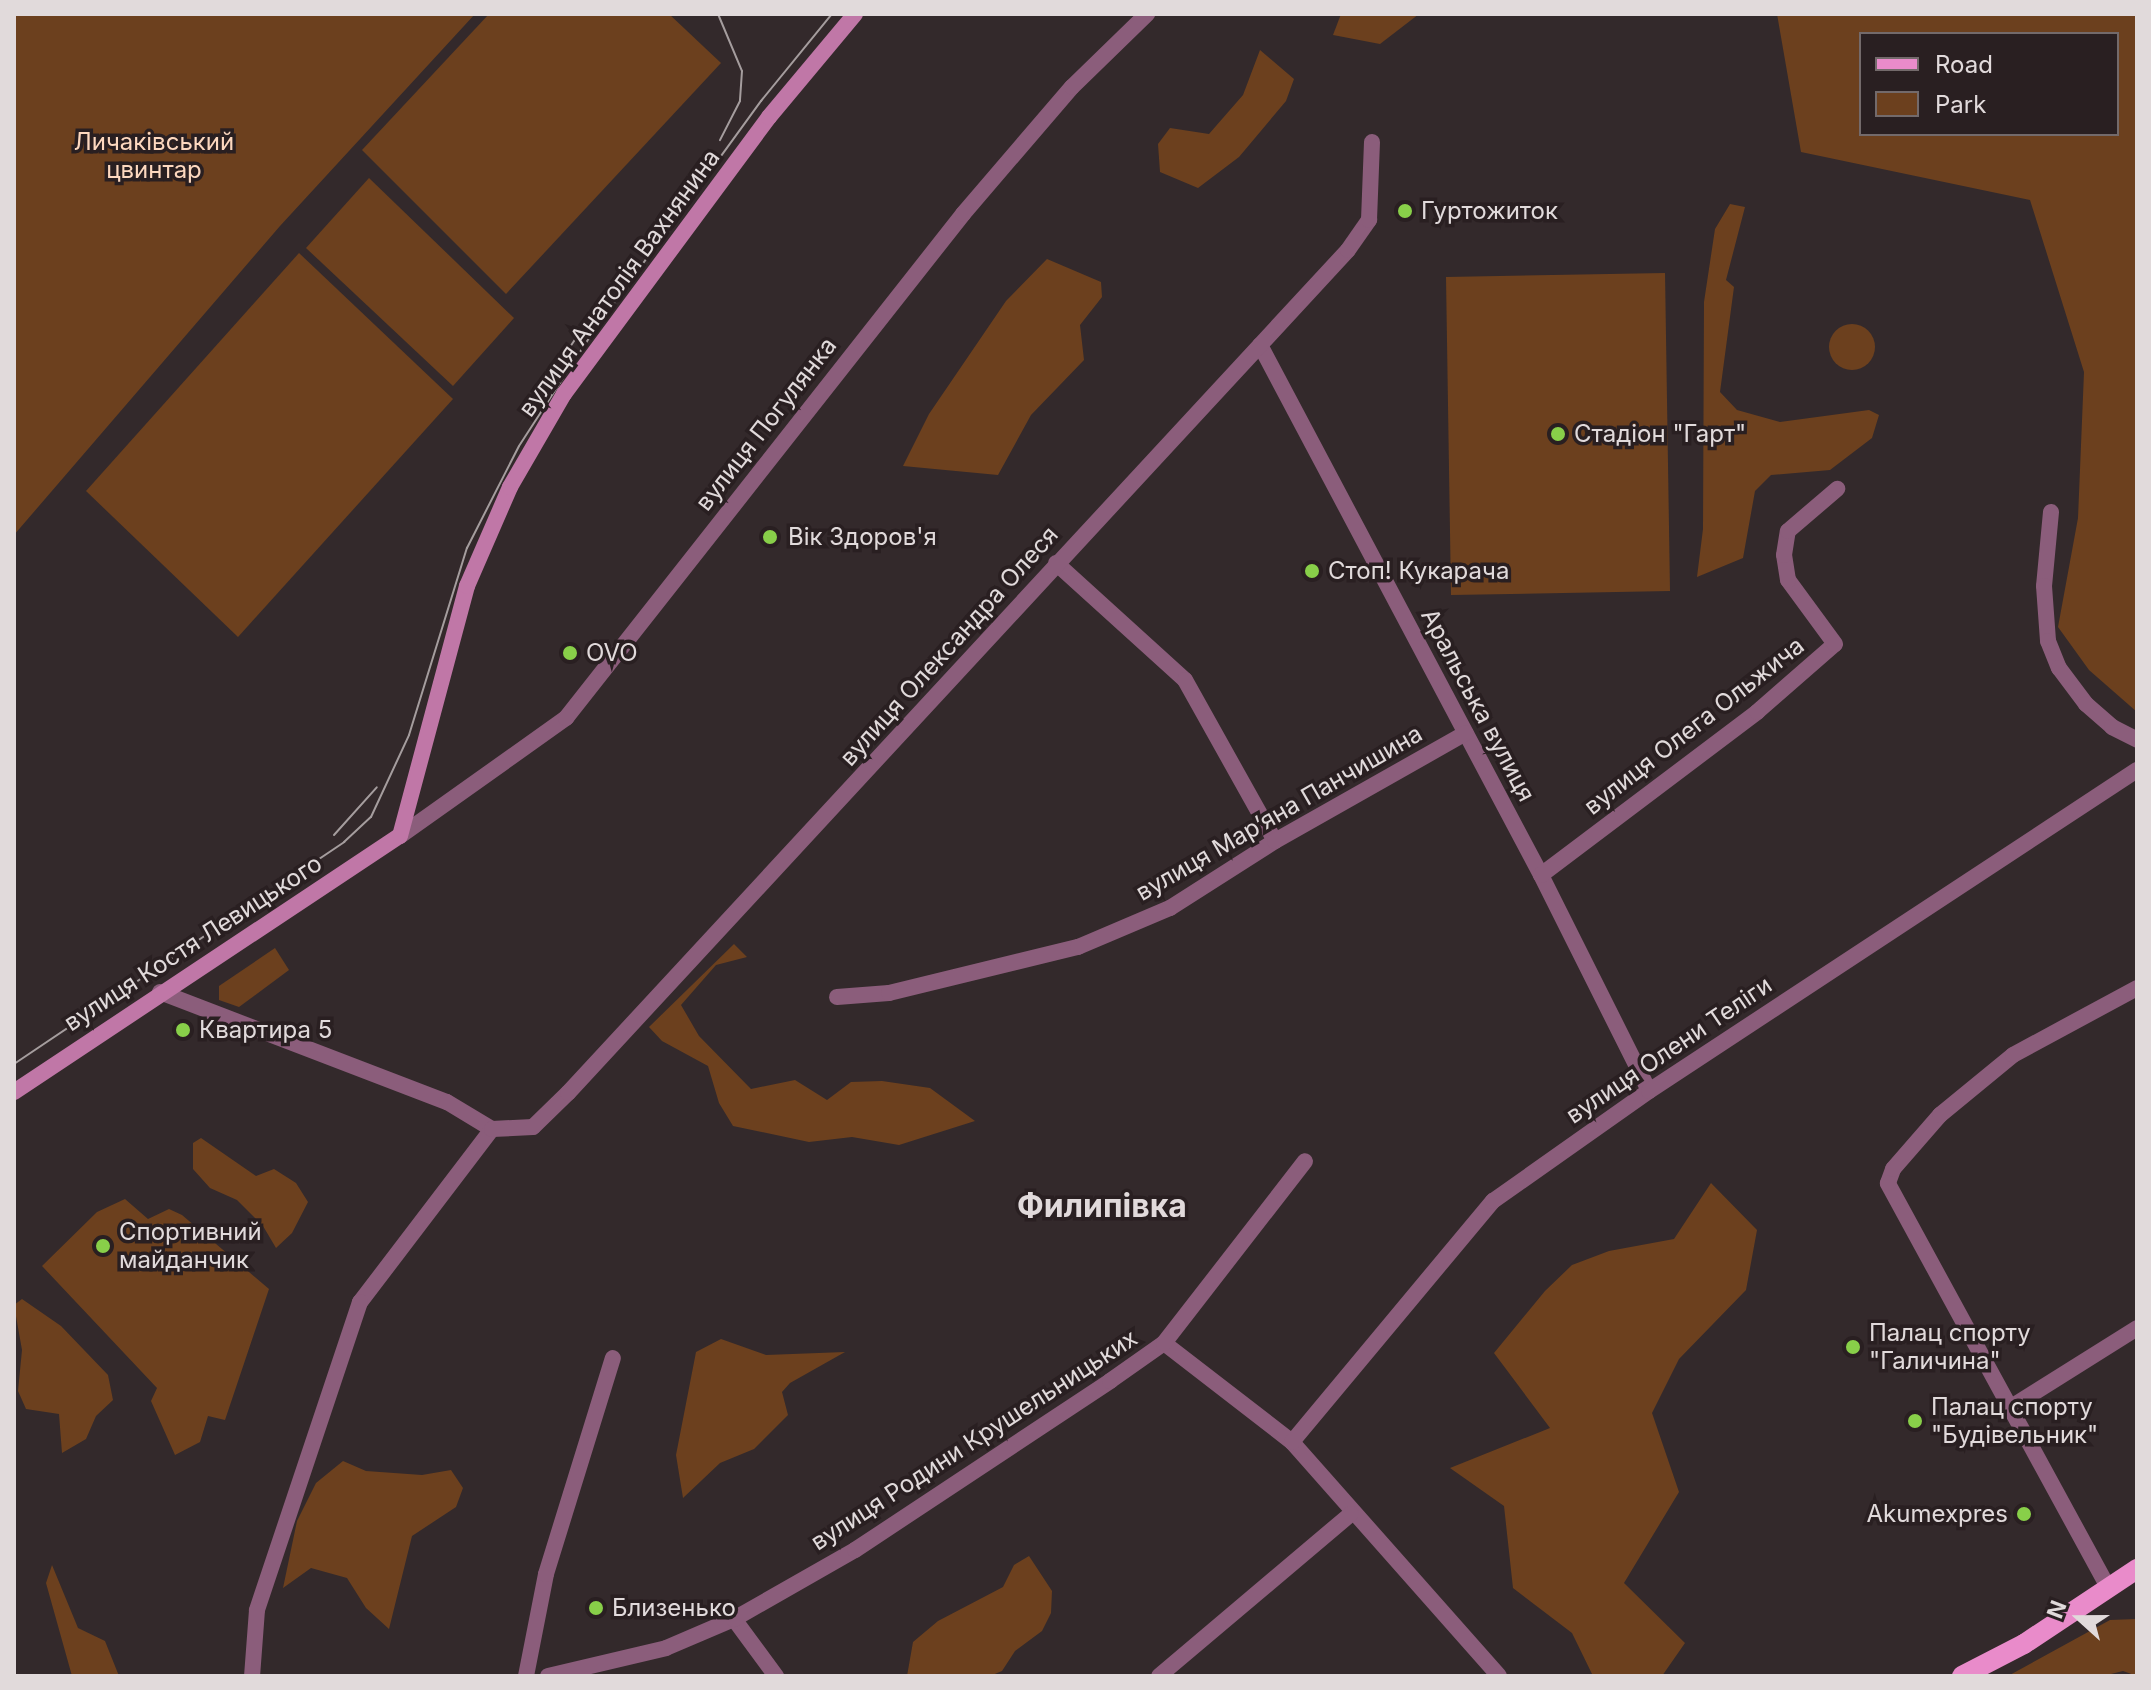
<!DOCTYPE html>
<meta charset="utf-8">
<style>
body{margin:0}
#map{position:relative;width:2151px;height:1690px;overflow:hidden;background:#33292b;font-family:Inter,sans-serif}
div>[style]{position:absolute}
.green>*{inset:0;background:#6c401e}
.round{border-radius:50%}
.street>*{height:16px;margin:-8px;padding:0 8px;transform-origin:8px;border-radius:8px;background:#8b5d7b}
.secondary>*{height:16px;margin:-8px;padding:0 8px;transform-origin:8px;border-radius:8px;background:#c077a7}
.primary>*{height:20px;margin:-10px;padding:0 10px;transform-origin:10px;border-radius:10px;background:#e98bca}
.tram>*{height:2px;margin:-1px;padding:0 1px;transform-origin:1px;border-radius:1px;background:#a59d9e}
.dots>*{width:22px;height:22px;translate:-50% -50%;box-sizing:border-box;border:4px solid #291f21;border-radius:50%}
span{translate:-50% -50%;white-space:nowrap;text-align:center;line-height:1.15;-webkit-text-stroke:7px #291f21;paint-order:stroke}
.park-label{font-size:24px;color:#fdd8bf}
.poi-label{font-size:24px;color:#e1dadb}
.left{translate:0 -50%;text-align:left}
.right{translate:-100% -50%;text-align:right}
.street-label{font-size:24px;color:#e1dadb}
.district-label{font-size:32px;color:#e1dadb;font-weight:700}
.frame{position:absolute;inset:0;border:16px solid #e1dadb;pointer-events:none}
.legend{position:absolute;left:1859px;top:32px;width:260px;height:104px;box-sizing:border-box;background:#291f21;border:2px solid #736a6b;margin:0;padding:10px 14px;list-style:none;font-size:24px;color:#e1dadb}
.legend li{display:flex;align-items:center;gap:16px;height:40px}
.legend b{width:40px;border:2px solid #736a6b}
.north{position:absolute;left:2039px;top:1578px;width:80px;height:80px;-webkit-text-stroke:6px #291f21;paint-order:stroke;rotate:291deg;font-size:22px;font-weight:700;line-height:32px;text-align:center;color:#e1dadb}
.north::after{content:'';display:block;margin:auto;width:28px;height:36px;background:#e1dadb;clip-path:polygon(50% 0,100% 100%,50% 72%,0 100%)}
</style>
<div id="map">
<div class="green">
<div style="clip-path:polygon(14px 14px,475px 14px,280px 226px,14px 535px)"></div>
<div style="clip-path:polygon(489px 14px,669px 14px,721px 63px,506px 294px,362px 150px)"></div>
<div style="clip-path:polygon(1341px 14px,1419px 14px,1380px 44px,1333px 35px)"></div>
<div style="clip-path:polygon(evenodd,1777px 14px,2137px 14px,2137px 712px,2089px 670px,2058px 627px,2078px 518px,2084px 372px,2030px 200px,1801px 152px,1777px 14px,1861px 34px,2117px 34px,2117px 134px,1861px 134px,1861px 34px)"></div>
<div style="clip-path:polygon(1260px 50px,1294px 79px,1286px 101px,1239px 157px,1198px 188px,1160px 172px,1158px 144px,1170px 128px,1209px 134px,1243px 95px)"></div>
<div style="clip-path:polygon(369px 178px,514px 318px,453px 386px,306px 248px)"></div>
<div style="clip-path:polygon(1730px 204px,1745px 207px,1726px 280px,1734px 287px,1720px 392px,1737px 410px,1780px 422px,1869px 410px,1879px 415px,1872px 438px,1830px 470px,1771px 475px,1755px 491px,1743px 558px,1697px 577px,1703px 529px,1704px 302px,1715px 229px)"></div>
<div style="clip-path:polygon(299px 253px,453px 399px,238px 637px,86px 491px)"></div>
<div style="clip-path:polygon(1047px 259px,1101px 282px,1102px 297px,1080px 325px,1084px 360px,1031px 415px,998px 475px,903px 466px,929px 414px,1006px 301px)"></div>
<div style="clip-path:polygon(1665px 273px,1670px 591px,1451px 595px,1446px 277px)"></div>
<div class="round" style="left:1829px;top:324px;width:46px;height:46px"></div>
<div style="clip-path:polygon(734px 944px,747px 957px,716px 965px,681px 1005px,699px 1036px,751px 1089px,795px 1080px,827px 1100px,851px 1082px,882px 1081px,930px 1088px,975px 1121px,899px 1145px,852px 1137px,809px 1142px,733px 1126px,719px 1103px,708px 1066px,662px 1041px,649px 1027px)"></div>
<div style="clip-path:polygon(275px 948px,289px 970px,239px 1007px,219px 1000px,219px 986px)"></div>
<div style="clip-path:polygon(201px 1138px,256px 1176px,274px 1169px,296px 1183px,308px 1202px,292px 1233px,276px 1248px,263px 1226px,237px 1200px,210px 1188px,193px 1169px,193px 1143px)"></div>
<div style="clip-path:polygon(1711px 1183px,1757px 1230px,1746px 1290px,1679px 1359px,1652px 1413px,1679px 1492px,1624px 1583px,1685px 1643px,1662px 1676px,1593px 1676px,1572px 1633px,1513px 1588px,1504px 1506px,1450px 1468px,1550px 1428px,1494px 1353px,1545px 1291px,1572px 1265px,1609px 1251px,1674px 1239px)"></div>
<div style="clip-path:polygon(125px 1199px,148px 1219px,169px 1209px,182px 1215px,269px 1289px,225px 1420px,208px 1416px,200px 1442px,175px 1455px,151px 1401px,157px 1388px,42px 1266px,97px 1212px)"></div>
<div style="clip-path:polygon(22px 1299px,61px 1326px,108px 1375px,113px 1400px,96px 1416px,86px 1439px,62px 1453px,59px 1414px,26px 1409px,18px 1391px,22px 1350px,14px 1305px)"></div>
<div style="clip-path:polygon(721px 1339px,766px 1355px,845px 1352px,790px 1383px,782px 1392px,788px 1415px,754px 1449px,720px 1463px,683px 1498px,676px 1455px,696px 1352px)"></div>
<div style="clip-path:polygon(343px 1461px,366px 1471px,422px 1475px,451px 1470px,463px 1488px,456px 1507px,412px 1536px,389px 1629px,366px 1608px,347px 1578px,311px 1568px,283px 1588px,297px 1521px,316px 1483px)"></div>
<div style="clip-path:polygon(1029px 1556px,1052px 1591px,1051px 1613px,1042px 1631px,1015px 1651px,1002px 1671px,990px 1676px,907px 1676px,913px 1642px,938px 1621px,1003px 1587px,1014px 1565px)"></div>
<div style="clip-path:polygon(52px 1565px,78px 1628px,105px 1641px,119px 1676px,72px 1676px,46px 1583px)"></div>
<div style="clip-path:polygon(2137px 1619px,2137px 1676px,2123px 1671px,2103px 1676px,2008px 1676px,2110px 1620px)"></div>
</div>
<div class="street">
<div style="left:1260px;top:345px;width:600px;rotate:62.07deg"></div>
<div style="left:1541px;top:875px;width:241px;rotate:63.4deg"></div>
<div style="left:2051px;top:512px;width:74px;rotate:95.4deg"></div>
<div style="left:2044px;top:586px;width:55px;rotate:85.8deg"></div>
<div style="left:2048px;top:641px;width:29px;rotate:68deg"></div>
<div style="left:2059px;top:668px;width:45px;rotate:53.1deg"></div>
<div style="left:2086px;top:704px;width:35px;rotate:41deg"></div>
<div style="left:2112px;top:727px;width:28px;rotate:27deg"></div>
<div style="left:1056px;top:563px;width:174px;rotate:42.2deg"></div>
<div style="left:1185px;top:680px;width:184px;rotate:60.8deg"></div>
<div style="left:400px;top:836px;width:204px;rotate:-35.4deg"></div>
<div style="left:566px;top:718px;width:642px;rotate:-51.77deg"></div>
<div style="left:963px;top:214px;width:167px;rotate:-49.4deg"></div>
<div style="left:1072px;top:87px;width:105px;rotate:-44.2deg"></div>
<div style="left:1541px;top:875px;width:271px;rotate:-37deg"></div>
<div style="left:1757px;top:712px;width:103px;rotate:-41.1deg"></div>
<div style="left:1835px;top:644px;width:79px;rotate:-126.3deg"></div>
<div style="left:1788px;top:580px;width:25px;rotate:-99deg"></div>
<div style="left:1784px;top:555px;width:24px;rotate:-81deg"></div>
<div style="left:1788px;top:531px;width:65px;rotate:-40.6deg"></div>
<div style="left:160px;top:992px;width:307px;rotate:21deg"></div>
<div style="left:447px;top:1102px;width:52px;rotate:31deg"></div>
<div style="left:492px;top:1129px;width:218px;rotate:127.3deg"></div>
<div style="left:360px;top:1302px;width:325px;rotate:108.5deg"></div>
<div style="left:257px;top:1610px;width:66px;rotate:94.3deg"></div>
<div style="left:837px;top:997px;width:52px;rotate:-4.4deg"></div>
<div style="left:889px;top:993px;width:195px;rotate:-13.7deg"></div>
<div style="left:1078px;top:947px;width:100px;rotate:-23deg"></div>
<div style="left:1170px;top:908px;width:125px;rotate:-32.5deg"></div>
<div style="left:1275px;top:841px;width:219px;rotate:-29.5deg"></div>
<div style="left:492px;top:1129px;width:41px;rotate:-2.8deg"></div>
<div style="left:533px;top:1127px;width:49px;rotate:-44.2deg"></div>
<div style="left:568px;top:1093px;width:1148px;rotate:-47.22deg"></div>
<div style="left:1348px;top:250px;width:37px;rotate:-55deg"></div>
<div style="left:1369px;top:220px;width:78px;rotate:-87.8deg"></div>
<div style="left:1164px;top:1343px;width:162px;rotate:37.7deg"></div>
<div style="left:1292px;top:1442px;width:312px;rotate:48.5deg"></div>
<div style="left:2008px;top:1409px;width:152px;rotate:-32.1deg"></div>
<div style="left:1292px;top:1442px;width:314px;rotate:-50.2deg"></div>
<div style="left:1493px;top:1201px;width:191px;rotate:-35.2deg"></div>
<div style="left:1649px;top:1091px;width:584px;rotate:-33.34deg"></div>
<div style="left:2109px;top:1589px;width:462px;rotate:-118.6deg"></div>
<div style="left:1888px;top:1183px;width:15px;rotate:-70deg"></div>
<div style="left:1893px;top:1169px;width:72px;rotate:-49deg"></div>
<div style="left:1940px;top:1115px;width:94px;rotate:-39.4deg"></div>
<div style="left:2013px;top:1055px;width:141px;rotate:-28.4deg"></div>
<div style="left:734px;top:1619px;width:71px;rotate:53.6deg"></div>
<div style="left:526px;top:1676px;width:104px;rotate:-78.9deg"></div>
<div style="left:546px;top:1574px;width:226px;rotate:-72.8deg"></div>
<div style="left:548px;top:1676px;width:121px;rotate:-13.3deg"></div>
<div style="left:666px;top:1648px;width:74px;rotate:-23.1deg"></div>
<div style="left:734px;top:1619px;width:139px;rotate:-29.7deg"></div>
<div style="left:855px;top:1550px;width:306px;rotate:-33.5deg"></div>
<div style="left:1110px;top:1381px;width:66px;rotate:-35.1deg"></div>
<div style="left:1164px;top:1343px;width:230px;rotate:-52.2deg"></div>
<div style="left:1159px;top:1676px;width:251px;rotate:-40.2deg"></div>
</div>
<div class="secondary">
<div style="left:14px;top:1092px;width:463px;rotate:-33.6deg"></div>
<div style="left:400px;top:836px;width:259px;rotate:-75deg"></div>
<div style="left:467px;top:586px;width:108px;rotate:-66.5deg"></div>
<div style="left:510px;top:487px;width:108px;rotate:-59.9deg"></div>
<div style="left:564px;top:394px;width:345px;rotate:-53.5deg"></div>
<div style="left:769px;top:117px;width:134px;rotate:-50.1deg"></div>
</div>
<div class="primary">
<div style="left:1962px;top:1676px;width:70px;rotate:-27.3deg"></div>
<div style="left:2024px;top:1644px;width:136px;rotate:-33.6deg"></div>
</div>
<div class="tram">
<div style="left:718px;top:14px;width:62px;rotate:67.2deg"></div>
<div style="left:742px;top:71px;width:30px;rotate:94deg"></div>
<div style="left:740px;top:101px;width:44px;rotate:117.1deg"></div>
<div style="left:543px;top:387px;width:104px;rotate:-56deg"></div>
<div style="left:334px;top:835px;width:64px;rotate:-48.1deg"></div>
<div style="left:14px;top:1064px;width:398px;rotate:-33.9deg"></div>
<div style="left:344px;top:842px;width:37px;rotate:-43deg"></div>
<div style="left:371px;top:817px;width:90px;rotate:-65.1deg"></div>
<div style="left:409px;top:735px;width:196px;rotate:-72.8deg"></div>
<div style="left:467px;top:548px;width:114px;rotate:-63deg"></div>
<div style="left:519px;top:446px;width:132px;rotate:-57deg"></div>
<div style="left:591px;top:335px;width:289px;rotate:-54deg"></div>
<div style="left:761px;top:101px;width:112px;rotate:-50.8deg"></div>
</div>
<div class="dots">
<div style="left:1405px;top:211px;background:#88cf49"></div>
<div style="left:1558px;top:434px;background:#88cf49"></div>
<div style="left:770px;top:537px;background:#88cf49"></div>
<div style="left:1312px;top:571px;background:#88cf49"></div>
<div style="left:570px;top:653px;background:#88cf49"></div>
<div style="left:183px;top:1030px;background:#88cf49"></div>
<div style="left:103px;top:1246px;background:#88cf49"></div>
<div style="left:1853px;top:1347px;background:#88cf49"></div>
<div style="left:1915px;top:1421px;background:#88cf49"></div>
<div style="left:2024px;top:1514px;background:#88cf49"></div>
<div style="left:596px;top:1608px;background:#88cf49"></div>
</div>
<div class="park-label">
<span style="left:154px;top:156px">Личаківський<br>цвинтар</span>
</div>
<div class="poi-label">
<span class="left" style="left:1421px;top:211px">Гуртожиток</span>
<span class="left" style="left:1574px;top:434px">Стадіон "Гарт"</span>
<span class="left" style="left:788px;top:537px">Вік Здоров'я</span>
<span class="left" style="left:1328px;top:571px">Стоп! Кукарача</span>
<span class="left" style="left:586px;top:653px">OVO</span>
<span class="left" style="left:199px;top:1030px">Квартира 5</span>
<span class="left" style="left:119px;top:1246px">Спортивний<br>майданчик</span>
<span class="left" style="left:1869px;top:1347px">Палац спорту<br>"Галичина"</span>
<span class="left" style="left:1931px;top:1421px">Палац спорту<br>"Будівельник"</span>
<span class="right" style="left:2008px;top:1514px">Akumexpres</span>
<span class="left" style="left:612px;top:1608px">Близенько</span>
</div>
<div class="street-label">
<span style="left:619px;top:283px;rotate:-54deg">вулиця Анатолія Вахнянина</span>
<span style="left:766px;top:424px;rotate:-52deg">вулиця Погулянка</span>
<span style="left:949px;top:646px;rotate:-48deg">вулиця Олександра Олеся</span>
<span style="left:1478px;top:705px;rotate:62deg">Аральська вулиця</span>
<span style="left:1694px;top:726px;rotate:-38deg">вулиця Олега Ольжича</span>
<span style="left:1279px;top:813px;rotate:-30deg">вулиця Марʼяна Панчишина</span>
<span style="left:193px;top:943px;rotate:-33deg">вулиця Костя Левицького</span>
<span style="left:1669px;top:1050px;rotate:-34deg">вулиця Олени Теліги</span>
<span style="left:974px;top:1440px;rotate:-33deg">вулиця Родини Крушельницьких</span>
</div>
<div class="district-label">
<span style="left:1102px;top:1206px">Филипівка</span>
</div>
<div class="frame"></div>
<ul class="legend">
<li><b style="height:10px;background:#e98bca"></b>Road</li>
<li><b style="height:22px;background:#6c401e"></b>Park</li>
</ul>
<div class="north">N</div>
</div>
